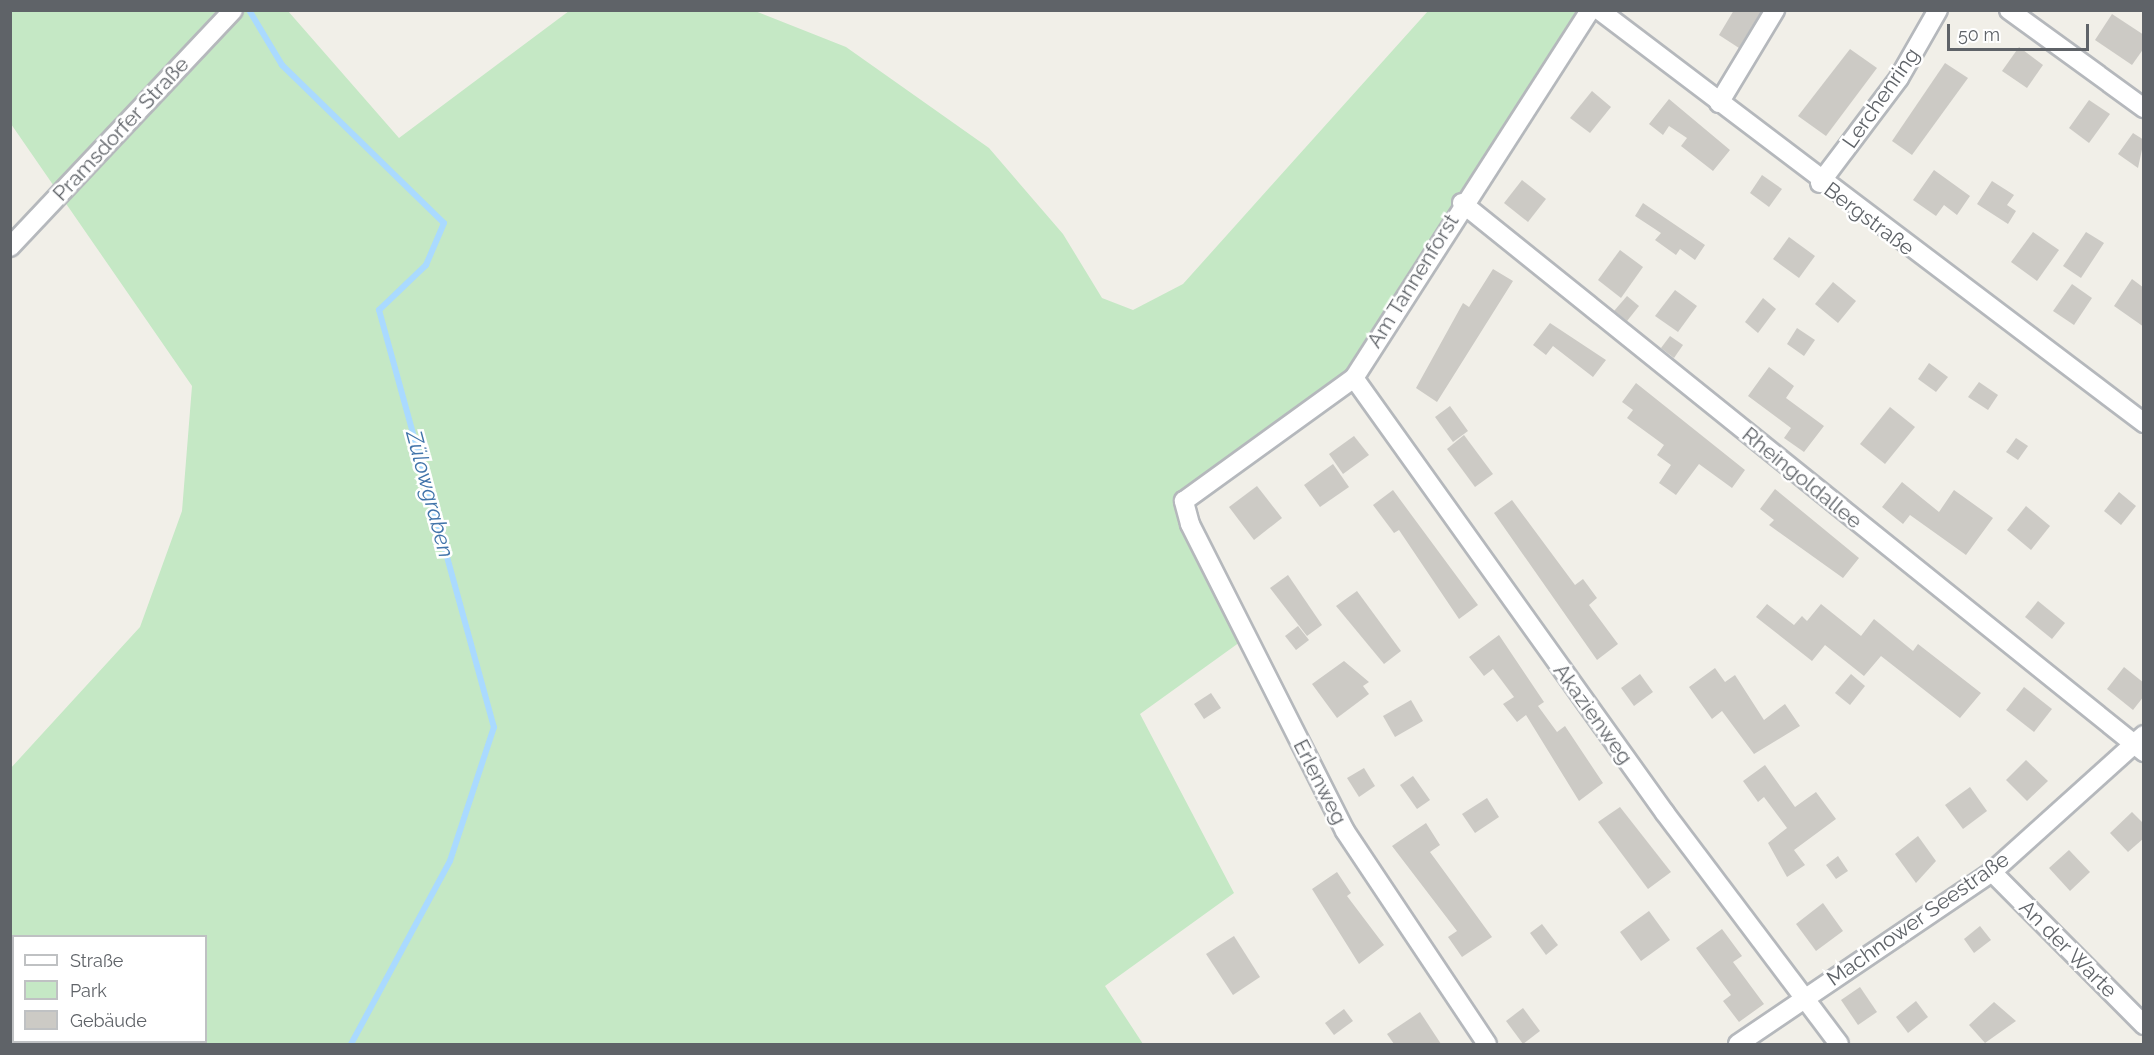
<!DOCTYPE html>
<meta charset="utf-8">
<style>
body{margin:0}
#map{position:relative;width:2154px;height:1055px;overflow:hidden;background:#f1efe8;font-family:Raleway,sans-serif}
div>[style]{position:absolute}
.green>*{inset:0;background:#c5e8c5}
.stream>*{height:6px;margin:-3px;padding:0 3px;transform-origin:3px;border-radius:3px;background:#aadaff}
.building>*{inset:0;background:#cccac5}
.roads{filter:drop-shadow(2px 0 #b5b8bc) drop-shadow(-2px 0 #b5b8bc) drop-shadow(0 2px #b5b8bc) drop-shadow(0 -2px #b5b8bc)}
.street>*{height:18px;margin:-9px;padding:0 9px;transform-origin:9px;border-radius:9px;background:#fff}
span{translate:-50% -50%;white-space:nowrap;text-align:center;line-height:1.15;-webkit-text-stroke:5px #fff;paint-order:stroke}
.street-label{font-size:21px;color:#5f6368}
.water-label{font-size:22px;color:#4174aa;font-style:italic}
.frame{position:absolute;inset:0;border:12px solid #5f6368;pointer-events:none}
.legend{position:absolute;left:12px;top:935px;width:195px;height:108px;box-sizing:border-box;background:#fff;border:2px solid #bfc1c3;margin:0;padding:8px 10px;list-style:none;font-size:18px;color:#5f6368}
.legend li{display:flex;align-items:center;gap:12px;height:30px}
.legend b{width:30px;border:2px solid #bfc1c3}
.scale{position:absolute;left:1947px;top:24px;width:142px;height:27px;box-sizing:border-box;border:3px solid #5f6368;border-top:0;padding-left:8px;font-size:18px;line-height:21px;white-space:nowrap;color:#5f6368;-webkit-text-stroke:4px #fff;paint-order:stroke}
</style>
<div id="map">
<div class="green">
<div style="clip-path:polygon(evenodd,11px 11px,288px 11px,399px 138px,569px 11px,755px 11px,846px 47px,989px 148px,1063px 234px,1102px 298px,1133px 310px,1183px 284px,1428px 11px,1590px 11px,1354px 378px,1184px 501px,1247px 637px,1140px 714px,1234px 893px,1105px 986px,1143px 1044px,11px 1044px,10px 769px,140px 627px,182px 511px,192px 386px,11px 124px,11px 11px,14px 936px,206px 936px,206px 1042px,14px 1042px,14px 936px)"></div>
</div>
<div class="stream">
<div style="left:249px;top:10px;width:64px;rotate:59deg"></div>
<div style="left:282px;top:65px;width:226px;rotate:44.3deg"></div>
<div style="left:444px;top:223px;width:46px;rotate:113.2deg"></div>
<div style="left:426px;top:265px;width:65px;rotate:136.2deg"></div>
<div style="left:379px;top:310px;width:433px;rotate:74.6deg"></div>
<div style="left:494px;top:727px;width:141px;rotate:108.2deg"></div>
<div style="left:450px;top:861px;width:208px;rotate:118.4deg"></div>
</div>
<div class="building">
<div style="clip-path:polygon(1734px 10px,1762px 10px,1739px 48px,1719px 35px)"></div>
<div style="clip-path:polygon(2112px 14px,2144px 35px,2144px 48px,2132px 65px,2095px 40px)"></div>
<div style="clip-path:polygon(2019px 47px,2043px 65px,2027px 88px,2002px 71px)"></div>
<div style="clip-path:polygon(1850px 49px,1877px 68px,1826px 136px,1798px 116px)"></div>
<div style="clip-path:polygon(1945px 63px,1968px 78px,1912px 155px,1892px 141px)"></div>
<div style="clip-path:polygon(1592px 91px,1611px 107px,1590px 133px,1570px 118px)"></div>
<div style="clip-path:polygon(1669px 99px,1730px 150px,1713px 171px,1681px 146px,1687px 138px,1669px 126px,1663px 135px,1649px 124px)"></div>
<div style="clip-path:polygon(2089px 100px,2110px 114px,2089px 143px,2069px 128px)"></div>
<div style="clip-path:polygon(2133px 133px,2144px 140px,2138px 168px,2118px 154px)"></div>
<div style="clip-path:polygon(1934px 170px,1970px 196px,1957px 215px,1944px 205px,1936px 216px,1913px 200px)"></div>
<div style="clip-path:polygon(1762px 175px,1782px 189px,1769px 207px,1750px 193px)"></div>
<div style="clip-path:polygon(1522px 180px,1546px 199px,1528px 222px,1504px 203px)"></div>
<div style="clip-path:polygon(1992px 181px,2014px 195px,2007px 205px,2016px 211px,2008px 224px,1977px 204px)"></div>
<div style="clip-path:polygon(1643px 203px,1705px 245px,1695px 260px,1680px 249px,1676px 255px,1655px 240px,1661px 233px,1635px 216px)"></div>
<div style="clip-path:polygon(2033px 232px,2059px 250px,2037px 281px,2011px 262px)"></div>
<div style="clip-path:polygon(2086px 232px,2104px 243px,2081px 278px,2063px 266px)"></div>
<div style="clip-path:polygon(1789px 237px,1815px 256px,1799px 278px,1773px 259px)"></div>
<div style="clip-path:polygon(1620px 250px,1643px 267px,1621px 298px,1598px 280px)"></div>
<div style="clip-path:polygon(1493px 269px,1513px 281px,1437px 402px,1416px 388px,1463px 303px,1469px 307px)"></div>
<div style="clip-path:polygon(2132px 279px,2144px 288px,2144px 327px,2114px 306px)"></div>
<div style="clip-path:polygon(1833px 282px,1856px 301px,1838px 323px,1815px 304px)"></div>
<div style="clip-path:polygon(2072px 284px,2092px 298px,2074px 325px,2053px 311px)"></div>
<div style="clip-path:polygon(1675px 290px,1697px 306px,1678px 332px,1655px 316px)"></div>
<div style="clip-path:polygon(1627px 296px,1639px 306px,1627px 321px,1614px 311px)"></div>
<div style="clip-path:polygon(1763px 298px,1776px 309px,1758px 333px,1745px 322px)"></div>
<div style="clip-path:polygon(1550px 323px,1606px 360px,1593px 377px,1553px 346px,1546px 355px,1533px 345px)"></div>
<div style="clip-path:polygon(1797px 328px,1815px 340px,1804px 356px,1787px 344px)"></div>
<div style="clip-path:polygon(1670px 336px,1683px 345px,1674px 358px,1661px 348px)"></div>
<div style="clip-path:polygon(1929px 363px,1948px 377px,1936px 392px,1918px 379px)"></div>
<div style="clip-path:polygon(1769px 367px,1794px 386px,1786px 398px,1824px 426px,1804px 452px,1784px 438px,1791px 428px,1748px 396px)"></div>
<div style="clip-path:polygon(1979px 382px,1998px 395px,1988px 410px,1968px 397px)"></div>
<div style="clip-path:polygon(1636px 383px,1745px 470px,1732px 488px,1699px 464px,1676px 495px,1659px 483px,1671px 465px,1657px 455px,1664px 445px,1627px 418px,1633px 410px,1622px 402px)"></div>
<div style="clip-path:polygon(1450px 406px,1468px 431px,1453px 442px,1435px 417px)"></div>
<div style="clip-path:polygon(1890px 407px,1915px 427px,1885px 464px,1860px 444px)"></div>
<div style="clip-path:polygon(1464px 435px,1493px 474px,1475px 487px,1447px 449px)"></div>
<div style="clip-path:polygon(1354px 436px,1369px 455px,1343px 474px,1329px 454px)"></div>
<div style="clip-path:polygon(2016px 438px,2028px 446px,2018px 460px,2006px 452px)"></div>
<div style="clip-path:polygon(1333px 464px,1349px 487px,1320px 507px,1304px 485px)"></div>
<div style="clip-path:polygon(1902px 482px,1939px 512px,1954px 490px,1993px 518px,1966px 555px,1910px 515px,1903px 524px,1882px 507px)"></div>
<div style="clip-path:polygon(1257px 486px,1282px 518px,1254px 540px,1229px 507px)"></div>
<div style="clip-path:polygon(1775px 489px,1859px 558px,1843px 578px,1769px 525px,1774px 520px,1760px 509px)"></div>
<div style="clip-path:polygon(1393px 490px,1478px 605px,1459px 619px,1399px 530px,1394px 533px,1373px 505px)"></div>
<div style="clip-path:polygon(2119px 492px,2136px 506px,2121px 525px,2104px 511px)"></div>
<div style="clip-path:polygon(1512px 500px,1575px 585px,1583px 579px,1597px 598px,1589px 605px,1618px 644px,1597px 660px,1494px 513px)"></div>
<div style="clip-path:polygon(2026px 506px,2050px 526px,2031px 550px,2007px 530px)"></div>
<div style="clip-path:polygon(1288px 575px,1322px 625px,1307px 636px,1270px 588px)"></div>
<div style="clip-path:polygon(1357px 591px,1401px 651px,1384px 664px,1336px 606px)"></div>
<div style="clip-path:polygon(2038px 601px,2065px 623px,2052px 639px,2025px 617px)"></div>
<div style="clip-path:polygon(1767px 604px,1794px 625px,1802px 616px,1807px 621px,1821px 604px,1861px 636px,1874px 619px,1913px 651px,1918px 644px,1981px 693px,1960px 718px,1881px 656px,1864px 676px,1825px 645px,1812px 661px,1756px 617px)"></div>
<div style="clip-path:polygon(1298px 626px,1309px 640px,1296px 650px,1285px 636px)"></div>
<div style="clip-path:polygon(1499px 635px,1544px 702px,1538px 706px,1557px 732px,1565px 726px,1603px 783px,1579px 801px,1526px 715px,1517px 722px,1503px 704px,1514px 697px,1493px 669px,1484px 676px,1469px 657px)"></div>
<div style="clip-path:polygon(1344px 661px,1369px 682px,1363px 686px,1369px 694px,1337px 718px,1312px 684px)"></div>
<div style="clip-path:polygon(2124px 667px,2144px 683px,2144px 696px,2133px 710px,2107px 689px)"></div>
<div style="clip-path:polygon(1715px 668px,1725px 682px,1735px 675px,1764px 720px,1785px 704px,1800px 726px,1754px 754px,1722px 711px,1712px 719px,1689px 687px)"></div>
<div style="clip-path:polygon(1640px 674px,1653px 692px,1634px 706px,1621px 688px)"></div>
<div style="clip-path:polygon(1851px 674px,1865px 686px,1850px 705px,1835px 693px)"></div>
<div style="clip-path:polygon(2024px 687px,2052px 709px,2034px 732px,2006px 710px)"></div>
<div style="clip-path:polygon(1211px 693px,1221px 708px,1204px 719px,1194px 704px)"></div>
<div style="clip-path:polygon(1411px 700px,1423px 721px,1395px 737px,1383px 716px)"></div>
<div style="clip-path:polygon(2026px 760px,2048px 781px,2027px 801px,2006px 780px)"></div>
<div style="clip-path:polygon(1765px 765px,1795px 807px,1816px 792px,1836px 819px,1794px 850px,1805px 865px,1787px 877px,1768px 843px,1787px 828px,1764px 797px,1758px 802px,1743px 781px)"></div>
<div style="clip-path:polygon(1364px 768px,1375px 786px,1359px 797px,1347px 778px)"></div>
<div style="clip-path:polygon(1413px 776px,1430px 800px,1417px 809px,1400px 785px)"></div>
<div style="clip-path:polygon(1970px 787px,1987px 811px,1963px 829px,1945px 805px)"></div>
<div style="clip-path:polygon(1487px 798px,1499px 817px,1475px 833px,1462px 814px)"></div>
<div style="clip-path:polygon(1620px 807px,1671px 872px,1648px 889px,1598px 822px)"></div>
<div style="clip-path:polygon(2132px 812px,2144px 824px,2144px 838px,2128px 852px,2110px 833px)"></div>
<div style="clip-path:polygon(1426px 823px,1440px 845px,1430px 852px,1492px 937px,1462px 957px,1448px 937px,1457px 931px,1392px 846px)"></div>
<div style="clip-path:polygon(1918px 836px,1936px 861px,1916px 883px,1895px 854px)"></div>
<div style="clip-path:polygon(2069px 850px,2090px 872px,2070px 891px,2049px 868px)"></div>
<div style="clip-path:polygon(1838px 856px,1848px 871px,1836px 879px,1826px 865px)"></div>
<div style="clip-path:polygon(1337px 872px,1351px 893px,1347px 896px,1384px 945px,1359px 964px,1312px 889px)"></div>
<div style="clip-path:polygon(1823px 903px,1843px 931px,1816px 951px,1796px 924px)"></div>
<div style="clip-path:polygon(1649px 911px,1670px 940px,1641px 961px,1620px 932px)"></div>
<div style="clip-path:polygon(1542px 924px,1558px 945px,1546px 955px,1530px 933px)"></div>
<div style="clip-path:polygon(1980px 926px,1991px 940px,1974px 953px,1964px 939px)"></div>
<div style="clip-path:polygon(1722px 929px,1742px 956px,1733px 962px,1764px 1004px,1739px 1022px,1723px 1001px,1731px 995px,1696px 948px)"></div>
<div style="clip-path:polygon(1234px 936px,1260px 977px,1233px 995px,1206px 954px)"></div>
<div style="clip-path:polygon(1860px 987px,1877px 1012px,1858px 1025px,1841px 1000px)"></div>
<div style="clip-path:polygon(1916px 1001px,1928px 1017px,1908px 1033px,1896px 1017px)"></div>
<div style="clip-path:polygon(1994px 1002px,2016px 1021px,1985px 1043px,1969px 1025px)"></div>
<div style="clip-path:polygon(1523px 1008px,1540px 1031px,1523px 1044px,1506px 1021px)"></div>
<div style="clip-path:polygon(1344px 1009px,1353px 1021px,1334px 1035px,1325px 1023px)"></div>
<div style="clip-path:polygon(1420px 1012px,1441px 1044px,1394px 1044px,1387px 1034px)"></div>
</div>
<div class="roads">
<div class="street">
<div style="left:1599px;top:10px;width:684px;rotate:37.15deg"></div>
<div style="left:2009px;top:10px;width:167px;rotate:36deg"></div>
<div style="left:1719px;top:103px;width:109px;rotate:-58.9deg"></div>
<div style="left:1820px;top:183px;width:131px;rotate:-53deg"></div>
<div style="left:1899px;top:78px;width:78px;rotate:-60.2deg"></div>
<div style="left:1462px;top:203px;width:876px;rotate:38.83deg"></div>
<div style="left:10px;top:247px;width:325px;rotate:-46.7deg"></div>
<div style="left:1354px;top:378px;width:535px;rotate:54.44deg"></div>
<div style="left:1665px;top:813px;width:289px;rotate:53deg"></div>
<div style="left:1992px;top:872px;width:216px;rotate:45.2deg"></div>
<div style="left:1487px;top:1044px;width:256px;rotate:-123.7deg"></div>
<div style="left:1345px;top:831px;width:344px;rotate:-116.8deg"></div>
<div style="left:1190px;top:524px;width:24px;rotate:-105deg"></div>
<div style="left:1184px;top:501px;width:210px;rotate:-35.9deg"></div>
<div style="left:1354px;top:378px;width:437px;rotate:-57.3deg"></div>
<div style="left:1738px;top:1044px;width:307px;rotate:-34.1deg"></div>
<div style="left:1992px;top:872px;width:205px;rotate:-42deg"></div>
</div>
</div>
<div class="street-label">
<span style="left:1881px;top:98px;rotate:-55deg">Lerchenring</span>
<span style="left:121px;top:129px;rotate:-47deg">Pramsdorfer Straße</span>
<span style="left:1869px;top:219px;rotate:37deg">Bergstraße</span>
<span style="left:1413px;top:281px;rotate:-58deg">Am Tannenforst</span>
<span style="left:1802px;top:478px;rotate:39deg">Rheingoldallee</span>
<span style="left:1593px;top:714px;rotate:54deg">Akazienweg</span>
<span style="left:1320px;top:782px;rotate:63deg">Erlenweg</span>
<span style="left:1918px;top:919px;rotate:-35deg">Machnower Seestraße</span>
<span style="left:2068px;top:949px;rotate:45deg">An der Warte</span>
</div>
<div class="water-label">
<span style="left:430px;top:494px;rotate:75deg">Zülowgraben</span>
</div>
<div class="frame"></div>
<ul class="legend">
<li><b style="height:8px;background:#fff"></b>Straße</li>
<li><b style="height:16px;background:#c5e8c5"></b>Park</li>
<li><b style="height:16px;background:#cccac5"></b>Gebäude</li>
</ul>
<div class="scale">50 m</div>
</div>
